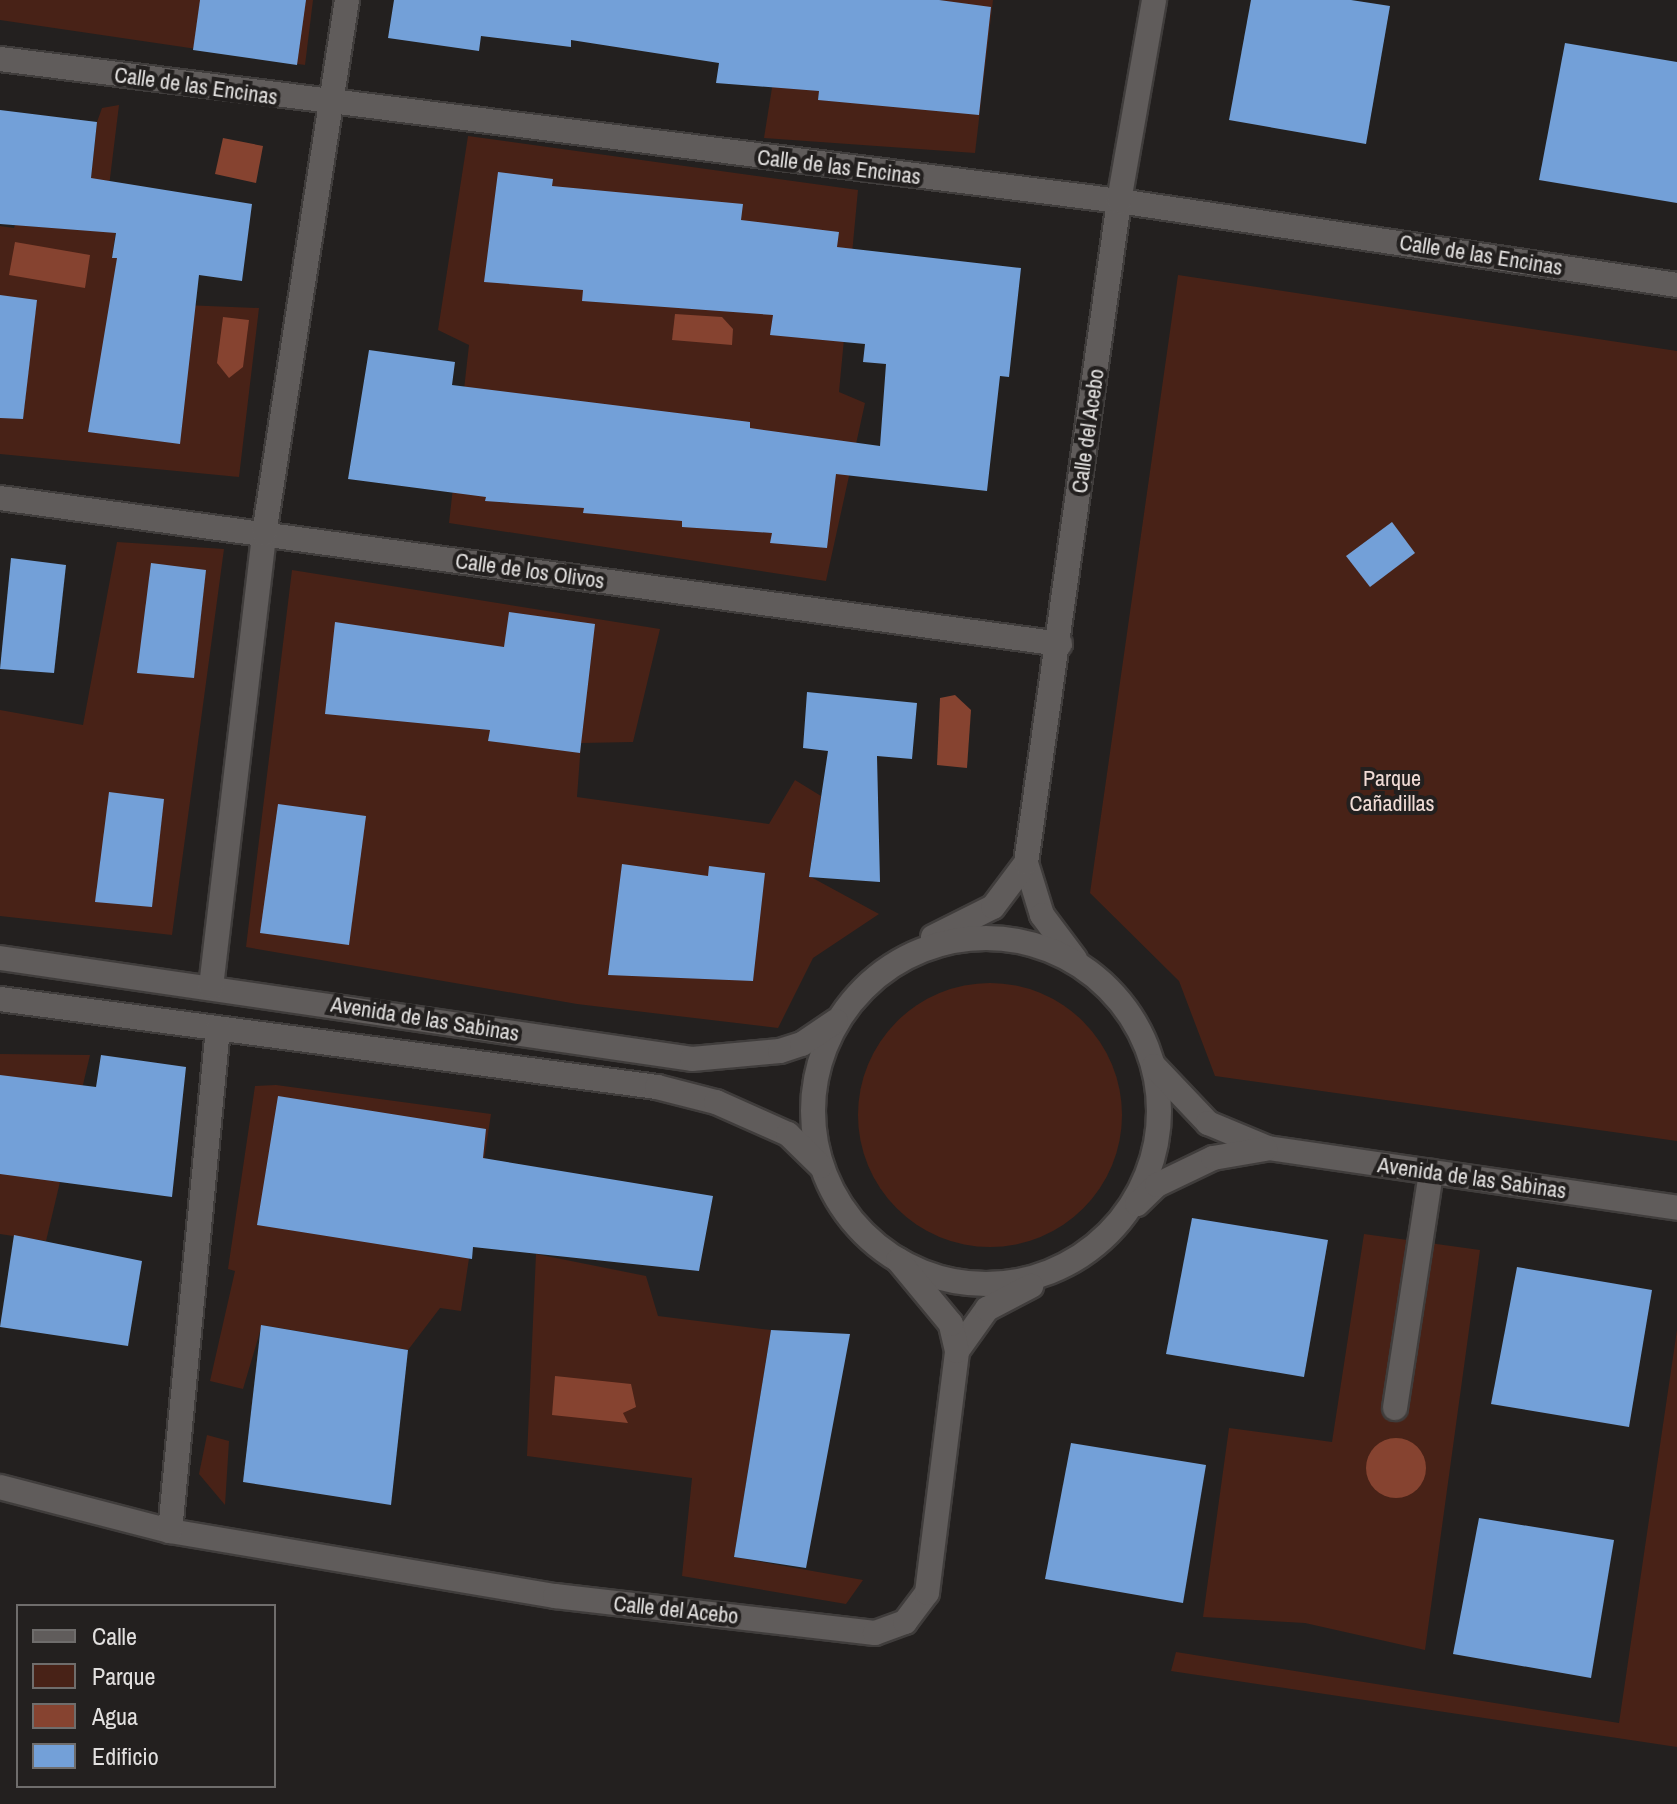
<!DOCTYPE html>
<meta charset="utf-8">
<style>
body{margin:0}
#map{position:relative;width:1677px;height:1804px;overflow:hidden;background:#23201f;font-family:"Archivo Narrow",sans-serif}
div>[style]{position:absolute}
.green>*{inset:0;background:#482217}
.round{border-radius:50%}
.water>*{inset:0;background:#864330}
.building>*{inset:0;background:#73a0d8}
.roads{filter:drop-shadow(2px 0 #403d3c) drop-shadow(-2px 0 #403d3c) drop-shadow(0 2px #403d3c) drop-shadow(0 -2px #403d3c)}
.lane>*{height:24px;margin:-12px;padding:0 12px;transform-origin:12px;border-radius:12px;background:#605c5b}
.street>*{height:24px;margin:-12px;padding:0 12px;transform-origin:12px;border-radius:12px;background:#605c5b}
.street>.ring{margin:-12px;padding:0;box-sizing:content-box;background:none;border:24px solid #605c5b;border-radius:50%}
span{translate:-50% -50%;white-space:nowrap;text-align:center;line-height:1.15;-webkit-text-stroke:8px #23201f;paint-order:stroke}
.street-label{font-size:22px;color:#e2e0df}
.park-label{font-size:22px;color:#f0dbd5}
.legend{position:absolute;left:16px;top:1604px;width:260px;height:184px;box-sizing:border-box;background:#23201f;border:2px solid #6f6d6c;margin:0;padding:10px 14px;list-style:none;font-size:24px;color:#e2e0df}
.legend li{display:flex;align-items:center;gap:16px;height:40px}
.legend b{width:40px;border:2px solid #6f6d6c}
</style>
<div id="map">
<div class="green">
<div style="clip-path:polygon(0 0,313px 0,305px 65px,0 20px)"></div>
<div style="clip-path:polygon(786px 0,993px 0,975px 153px,764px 138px)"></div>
<div style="clip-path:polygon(119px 105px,106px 211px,118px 217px,112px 257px,146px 263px,184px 305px,259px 308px,239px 477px,0 454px,0 226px,14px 228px,23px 200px,29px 226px,85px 230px,97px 122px,102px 108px)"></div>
<div style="clip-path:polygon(468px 136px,858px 190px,839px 392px,865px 403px,826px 581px,449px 523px,469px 345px,438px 330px)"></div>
<div style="clip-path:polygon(1178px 275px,1677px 351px,1677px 1141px,1215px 1076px,1179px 981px,1090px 893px)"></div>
<div style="clip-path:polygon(117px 542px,224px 549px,172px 935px,0 916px,0 710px,83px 725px)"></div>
<div style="clip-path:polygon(292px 570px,660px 629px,633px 742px,581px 743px,577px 797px,769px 824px,795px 780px,821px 796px,809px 876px,879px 914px,813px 958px,778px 1028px,577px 1004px,246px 947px)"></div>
<div class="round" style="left:858px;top:983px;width:264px;height:264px"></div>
<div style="clip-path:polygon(0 1054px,90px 1055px,46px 1241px,0 1234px)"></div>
<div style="clip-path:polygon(276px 1085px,491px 1114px,461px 1311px,440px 1308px,408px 1350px,262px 1325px,243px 1389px,210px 1381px,235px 1271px,228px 1269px,255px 1086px)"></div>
<div style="clip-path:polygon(1364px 1234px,1480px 1250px,1425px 1650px,1305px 1623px,1203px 1617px,1229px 1428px,1332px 1442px)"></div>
<div style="clip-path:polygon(536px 1254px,646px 1276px,658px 1316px,771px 1330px,734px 1557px,863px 1580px,846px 1604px,682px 1576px,692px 1478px,527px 1456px)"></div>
<div style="clip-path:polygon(1677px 1330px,1677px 1747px,1171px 1671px,1176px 1652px,1619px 1723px)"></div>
<div style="clip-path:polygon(207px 1435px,229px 1441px,225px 1505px,199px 1474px)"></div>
</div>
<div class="water">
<div style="clip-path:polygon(223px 138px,263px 146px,256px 183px,215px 174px)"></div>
<div style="clip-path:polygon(15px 242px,90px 255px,85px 288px,9px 275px)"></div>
<div style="clip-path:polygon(675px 314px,722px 317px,733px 329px,732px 345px,672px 340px)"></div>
<div style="clip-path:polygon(223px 317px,249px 320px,243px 367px,229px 378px,217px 363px)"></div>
<div style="clip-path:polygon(955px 695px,971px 710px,967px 768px,937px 765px,940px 698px)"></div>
<div style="clip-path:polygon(555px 1376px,631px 1384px,636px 1407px,623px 1413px,628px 1423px,552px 1415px)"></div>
<div class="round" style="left:1366px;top:1438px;width:60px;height:60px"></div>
</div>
<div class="building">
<div style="clip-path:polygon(200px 0,306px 0,297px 65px,193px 50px)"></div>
<div style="clip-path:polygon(394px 0,939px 0,991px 7px,979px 115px,818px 100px,819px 91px,716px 83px,719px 63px,571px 40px,571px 47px,481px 36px,479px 51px,388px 38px)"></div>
<div style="clip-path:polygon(1251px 0,1351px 0,1390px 6px,1366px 144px,1229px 120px)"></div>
<div style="clip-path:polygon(1565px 43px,1677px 62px,1677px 203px,1539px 180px)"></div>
<div style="clip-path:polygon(0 110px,97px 122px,91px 178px,252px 204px,242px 281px,199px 275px,180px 444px,88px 432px,117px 258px,112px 258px,116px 233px,0 224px)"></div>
<div style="clip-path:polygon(498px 172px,553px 179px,552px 186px,743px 204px,741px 220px,839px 232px,837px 247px,1021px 268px,1009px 377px,1000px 376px,987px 491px,836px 474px,827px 548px,770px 543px,772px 533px,682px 527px,682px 521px,583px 513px,584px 508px,485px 501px,486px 497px,348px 479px,369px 350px,455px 362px,452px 385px,750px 422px,750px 428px,880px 446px,886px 364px,863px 362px,865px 344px,770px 335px,773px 315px,582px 301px,583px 290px,484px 282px)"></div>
<div style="clip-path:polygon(0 295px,37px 300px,23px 419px,0 418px)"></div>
<div style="clip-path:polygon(1392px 522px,1415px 553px,1370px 587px,1346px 556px)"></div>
<div style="clip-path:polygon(11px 558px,66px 565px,54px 673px,0 669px)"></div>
<div style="clip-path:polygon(151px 563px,206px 570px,194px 678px,137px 673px)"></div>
<div style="clip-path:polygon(509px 612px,595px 624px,580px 753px,488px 741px,490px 730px,325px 714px,335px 622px,504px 647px)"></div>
<div style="clip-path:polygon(807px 692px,917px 703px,912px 759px,877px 756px,880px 882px,809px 877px,828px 751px,803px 748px)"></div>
<div style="clip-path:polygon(109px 792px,164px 799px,152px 907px,95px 902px)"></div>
<div style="clip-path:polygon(278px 804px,366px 816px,349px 945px,260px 933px)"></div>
<div style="clip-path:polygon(622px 864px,708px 876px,709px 866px,765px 873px,753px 981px,608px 975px)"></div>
<div style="clip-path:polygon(101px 1055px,186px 1067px,172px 1197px,0 1174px,0 1075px,96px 1087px)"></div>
<div style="clip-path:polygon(278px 1096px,486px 1129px,483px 1158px,713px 1196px,699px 1271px,473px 1247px,472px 1259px,257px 1225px)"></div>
<div style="clip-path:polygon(1192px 1218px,1328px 1240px,1304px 1377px,1166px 1354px)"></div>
<div style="clip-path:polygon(14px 1235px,142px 1261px,128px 1346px,0 1327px)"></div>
<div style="clip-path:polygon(1517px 1267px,1652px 1290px,1629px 1427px,1491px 1404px)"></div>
<div style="clip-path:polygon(261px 1325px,408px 1350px,391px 1505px,243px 1482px)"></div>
<div style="clip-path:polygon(771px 1330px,850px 1334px,806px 1568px,734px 1557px)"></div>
<div style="clip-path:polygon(1071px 1443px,1206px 1465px,1183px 1603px,1045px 1579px)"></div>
<div style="clip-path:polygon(1479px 1518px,1614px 1540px,1591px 1678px,1453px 1654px)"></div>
</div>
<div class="roads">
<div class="lane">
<div style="left:1395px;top:1408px;width:239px;rotate:-81.3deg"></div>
</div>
<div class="street">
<div style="left:0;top:59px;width:1128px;rotate:7.23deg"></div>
<div style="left:1119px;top:201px;width:564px;rotate:8.56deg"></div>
<div style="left:0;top:498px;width:1070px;rotate:7.84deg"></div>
<div style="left:1026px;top:863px;width:54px;rotate:72.9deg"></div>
<div style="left:1042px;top:915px;width:55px;rotate:53.1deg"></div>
<div style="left:933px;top:937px;width:67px;rotate:-26.6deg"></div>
<div style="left:993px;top:907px;width:55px;rotate:-53.1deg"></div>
<div style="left:1026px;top:863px;width:669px;rotate:-82deg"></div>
<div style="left:1119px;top:201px;width:204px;rotate:-80.1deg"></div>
<div class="ring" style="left:813px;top:938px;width:322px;height:322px"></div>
<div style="left:0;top:958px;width:699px;rotate:8.3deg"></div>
<div style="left:692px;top:1059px;width:88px;rotate:-5.2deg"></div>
<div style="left:780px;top:1051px;width:23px;rotate:-18deg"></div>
<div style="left:802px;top:1044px;width:41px;rotate:-34.1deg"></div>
<div style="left:211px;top:987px;width:456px;rotate:-83.3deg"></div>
<div style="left:264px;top:534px;width:540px;rotate:-81.17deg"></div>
<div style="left:0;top:999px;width:663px;rotate:7.63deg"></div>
<div style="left:657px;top:1087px;width:61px;rotate:14.3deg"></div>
<div style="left:716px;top:1102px;width:79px;rotate:24deg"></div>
<div style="left:788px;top:1134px;width:46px;rotate:44.1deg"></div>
<div style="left:1154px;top:1066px;width:79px;rotate:46.5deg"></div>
<div style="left:1208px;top:1123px;width:65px;rotate:22.6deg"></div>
<div style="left:1268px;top:1148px;width:413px;rotate:8.3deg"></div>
<div style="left:1137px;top:1204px;width:28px;rotate:-44deg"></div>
<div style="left:1157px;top:1185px;width:62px;rotate:-25.7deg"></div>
<div style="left:1213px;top:1158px;width:53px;rotate:-9.8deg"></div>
<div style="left:957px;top:1351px;width:52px;rotate:-54.5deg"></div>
<div style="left:987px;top:1309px;width:50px;rotate:-27.6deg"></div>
<div style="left:0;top:1487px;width:176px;rotate:14.5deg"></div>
<div style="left:170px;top:1531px;width:390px;rotate:9.6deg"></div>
<div style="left:555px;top:1596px;width:322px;rotate:6.6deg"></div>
<div style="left:875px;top:1633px;width:32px;rotate:-20deg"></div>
<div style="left:905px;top:1622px;width:36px;rotate:-53deg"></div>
<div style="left:927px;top:1593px;width:244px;rotate:-82.9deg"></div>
<div style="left:957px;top:1351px;width:28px;rotate:-103deg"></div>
<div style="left:951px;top:1324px;width:83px;rotate:-129.6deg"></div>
<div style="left:170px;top:1531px;width:505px;rotate:-84.55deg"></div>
</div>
</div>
<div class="street-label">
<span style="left:196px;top:86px;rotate:8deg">Calle de las Encinas</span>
<span style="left:839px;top:167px;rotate:7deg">Calle de las Encinas</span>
<span style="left:1481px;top:255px;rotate:9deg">Calle de las Encinas</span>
<span style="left:1088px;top:431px;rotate:-82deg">Calle del Acebo</span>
<span style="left:530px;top:571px;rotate:8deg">Calle de los Olivos</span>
<span style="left:425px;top:1019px;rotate:9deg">Avenida de las Sabinas</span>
<span style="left:1472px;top:1178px;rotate:8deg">Avenida de las Sabinas</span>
<span style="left:676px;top:1610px;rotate:6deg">Calle del Acebo</span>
</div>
<div class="park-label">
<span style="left:1392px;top:791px">Parque<br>Cañadillas</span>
</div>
<ul class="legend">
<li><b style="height:10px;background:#605c5b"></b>Calle</li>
<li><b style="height:22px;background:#482217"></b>Parque</li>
<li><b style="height:22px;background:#864330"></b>Agua</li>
<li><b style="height:22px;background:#73a0d8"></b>Edificio</li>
</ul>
</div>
